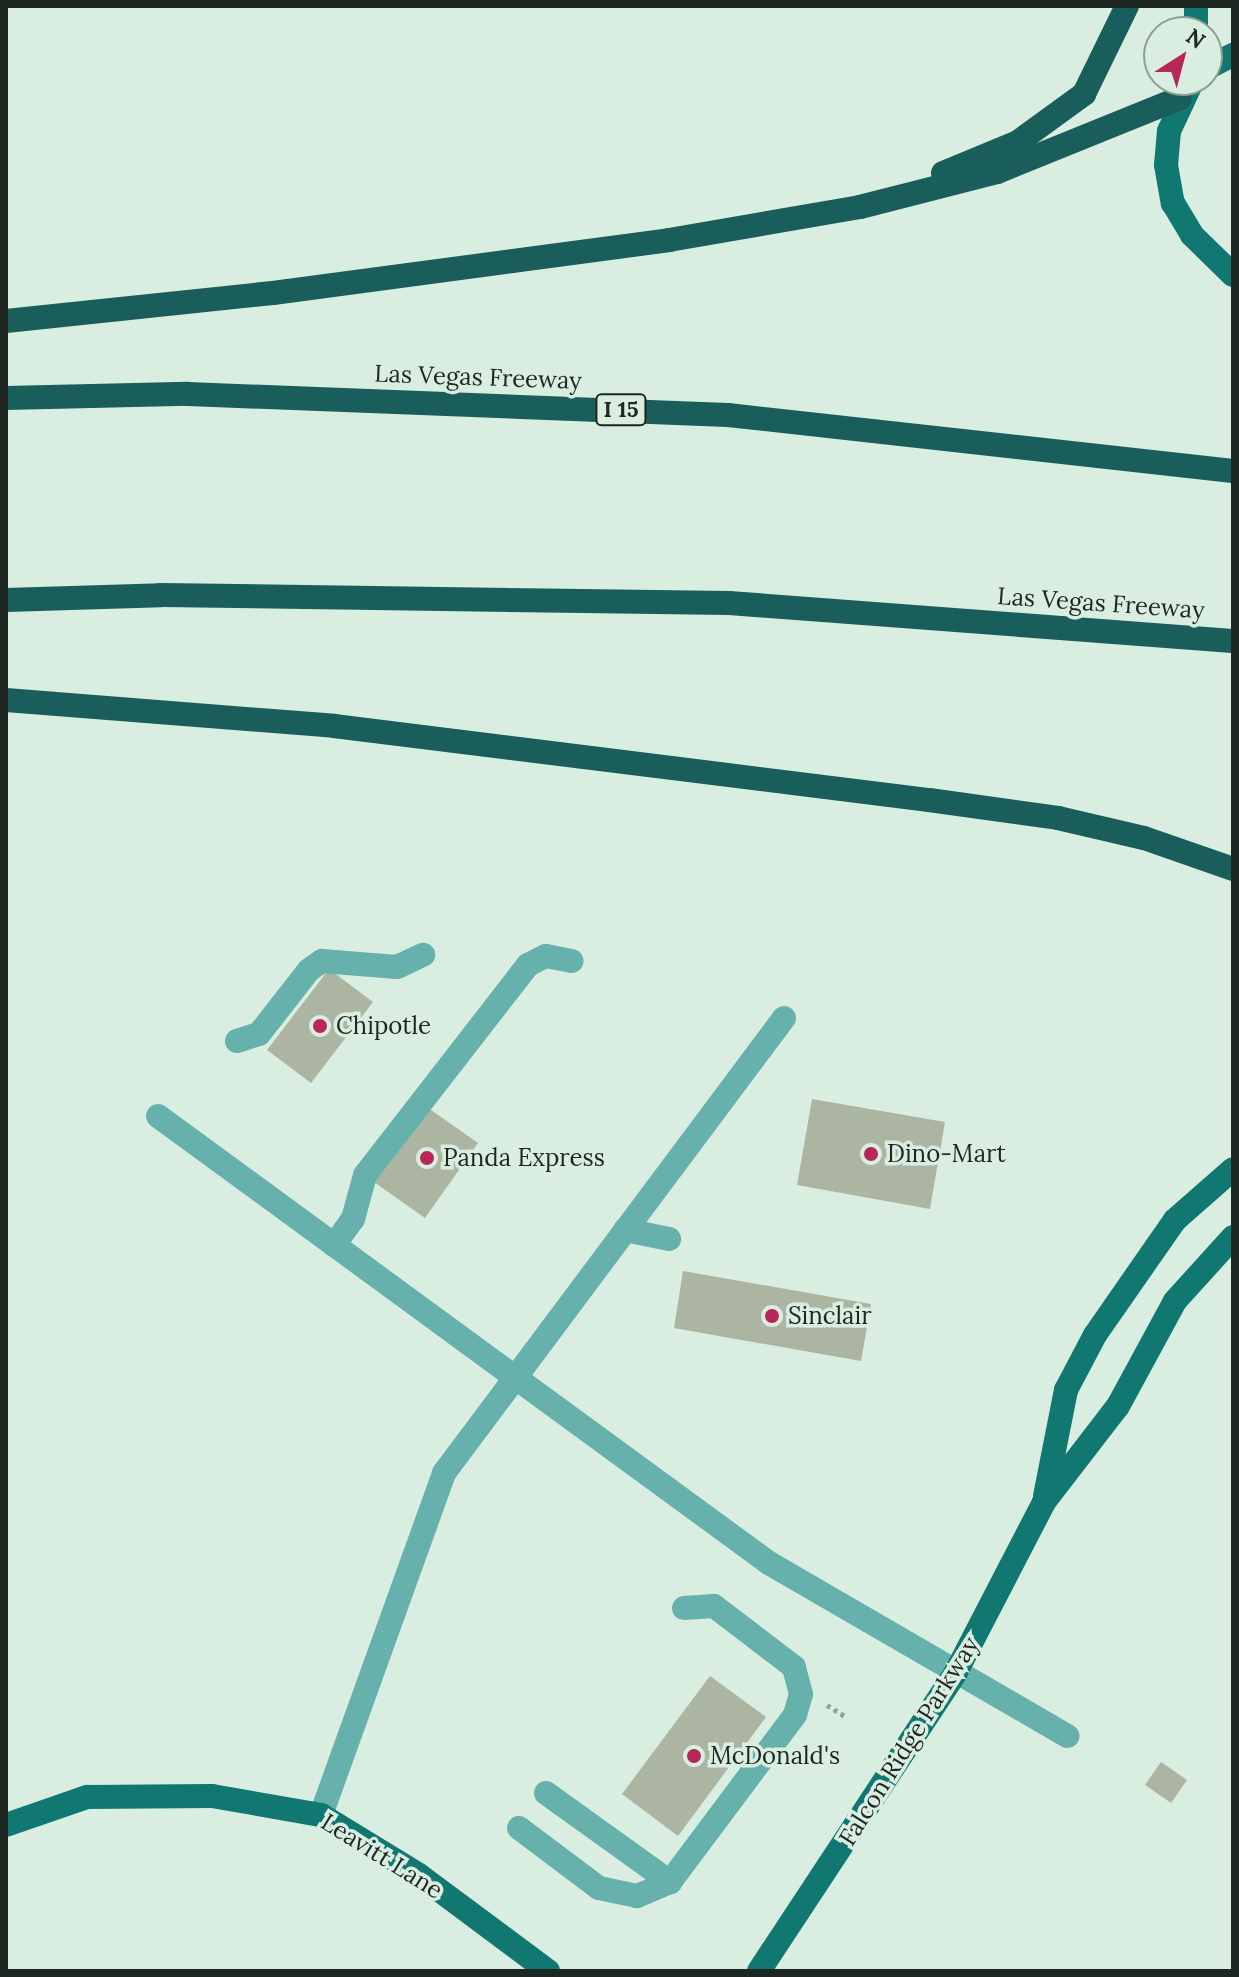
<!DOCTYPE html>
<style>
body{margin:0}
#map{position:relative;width:1239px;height:1977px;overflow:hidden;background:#d9eee1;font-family:Lora,serif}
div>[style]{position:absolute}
.building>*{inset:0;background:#acb5a2}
.path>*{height:5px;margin-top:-2.5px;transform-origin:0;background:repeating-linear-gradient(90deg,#92a399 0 4px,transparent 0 8px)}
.minor>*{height:24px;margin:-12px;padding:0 12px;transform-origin:12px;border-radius:12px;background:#66b1ab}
.major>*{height:24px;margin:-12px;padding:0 12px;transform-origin:12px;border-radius:12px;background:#107771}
.highway>*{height:24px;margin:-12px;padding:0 12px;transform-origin:12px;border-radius:12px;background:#195e5a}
.dots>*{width:22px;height:22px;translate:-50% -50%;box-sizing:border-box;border:4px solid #d9eee1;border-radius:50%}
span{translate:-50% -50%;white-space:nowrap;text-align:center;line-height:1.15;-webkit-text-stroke:7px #d9eee1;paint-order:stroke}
.shield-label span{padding:2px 6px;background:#d9eee1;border:2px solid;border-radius:6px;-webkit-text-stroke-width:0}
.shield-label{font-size:22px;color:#1e2621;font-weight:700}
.street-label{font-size:24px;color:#1e2621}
.poi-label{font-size:24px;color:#1e2621}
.left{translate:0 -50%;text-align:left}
.frame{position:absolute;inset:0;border:8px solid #1e2621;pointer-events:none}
.north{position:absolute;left:1143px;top:16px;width:80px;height:80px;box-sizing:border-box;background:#d9eee1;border:2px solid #8e9e94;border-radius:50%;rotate:36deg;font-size:22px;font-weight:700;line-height:32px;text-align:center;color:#1e2621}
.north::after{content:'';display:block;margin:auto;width:28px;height:36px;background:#b72858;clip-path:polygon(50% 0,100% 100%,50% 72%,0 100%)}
</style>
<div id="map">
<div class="building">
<div style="clip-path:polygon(329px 969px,373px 1002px,311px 1083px,267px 1050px)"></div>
<div style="clip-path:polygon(812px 1099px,945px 1122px,930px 1209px,797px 1185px)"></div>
<div style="clip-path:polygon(424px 1105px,478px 1143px,425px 1218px,371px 1180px)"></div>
<div style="clip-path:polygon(683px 1271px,871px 1304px,861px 1361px,674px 1328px)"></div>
<div style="clip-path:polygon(710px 1676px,766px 1717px,678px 1836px,622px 1794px)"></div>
<div style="clip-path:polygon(1161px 1762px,1187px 1780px,1171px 1803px,1145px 1785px)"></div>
</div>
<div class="path">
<div style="left:827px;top:1705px;width:22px;rotate:32deg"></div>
</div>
<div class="minor">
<div style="left:237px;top:1041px;width:23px;rotate:-18deg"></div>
<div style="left:259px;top:1034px;width:81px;rotate:-52deg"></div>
<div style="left:309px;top:970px;width:16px;rotate:-35deg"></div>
<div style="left:322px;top:961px;width:75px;rotate:4.6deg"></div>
<div style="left:397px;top:967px;width:29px;rotate:-25deg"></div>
<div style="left:158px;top:1116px;width:757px;rotate:36.19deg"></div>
<div style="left:769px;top:1563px;width:345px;rotate:30.1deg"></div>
<div style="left:625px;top:1230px;width:45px;rotate:11.6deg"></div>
<div style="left:334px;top:1245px;width:32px;rotate:-54deg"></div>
<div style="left:353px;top:1219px;width:46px;rotate:-74.7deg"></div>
<div style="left:365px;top:1175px;width:266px;rotate:-52.2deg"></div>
<div style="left:528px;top:965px;width:20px;rotate:-27deg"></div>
<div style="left:546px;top:956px;width:26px;rotate:11deg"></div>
<div style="left:546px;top:1793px;width:153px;rotate:35.7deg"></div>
<div style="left:321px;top:1815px;width:363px;rotate:-70.2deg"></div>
<div style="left:444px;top:1473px;width:568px;rotate:-53.23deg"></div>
<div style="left:519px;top:1828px;width:100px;rotate:36.9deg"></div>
<div style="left:599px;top:1888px;width:39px;rotate:12deg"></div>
<div style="left:637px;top:1896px;width:36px;rotate:-23deg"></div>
<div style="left:670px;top:1882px;width:209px;rotate:-53.2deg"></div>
<div style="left:795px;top:1715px;width:22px;rotate:-74deg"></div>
<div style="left:801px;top:1694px;width:28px;rotate:-105deg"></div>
<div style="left:794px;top:1667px;width:101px;rotate:-142.7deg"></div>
<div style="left:714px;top:1606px;width:30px;rotate:176deg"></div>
</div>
<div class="major">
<div style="left:1196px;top:32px;width:26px;rotate:-90deg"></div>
<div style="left:1207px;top:68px;width:29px;rotate:-27deg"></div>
<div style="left:1193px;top:80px;width:56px;rotate:115.2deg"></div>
<div style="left:1169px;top:131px;width:34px;rotate:95deg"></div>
<div style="left:1166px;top:165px;width:39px;rotate:80deg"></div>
<div style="left:1173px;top:203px;width:37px;rotate:59deg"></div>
<div style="left:1192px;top:235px;width:57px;rotate:44.3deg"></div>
<div style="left:1045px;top:1496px;width:108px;rotate:-78.8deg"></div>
<div style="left:1066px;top:1390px;width:62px;rotate:-62.2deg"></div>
<div style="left:1095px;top:1335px;width:140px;rotate:-55.2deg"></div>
<div style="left:1175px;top:1220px;width:77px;rotate:-41.3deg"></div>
<div style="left:6px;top:1825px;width:86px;rotate:-19.1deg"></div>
<div style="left:87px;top:1797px;width:125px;rotate:-0.5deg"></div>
<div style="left:212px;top:1796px;width:111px;rotate:9.9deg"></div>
<div style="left:321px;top:1815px;width:115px;rotate:31.5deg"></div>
<div style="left:419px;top:1875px;width:161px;rotate:36.7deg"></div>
<div style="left:759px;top:1971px;width:358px;rotate:-56.6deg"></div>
<div style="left:956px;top:1672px;width:191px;rotate:-62.6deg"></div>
<div style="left:1044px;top:1502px;width:121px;rotate:-52.4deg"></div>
<div style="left:1118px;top:1406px;width:119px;rotate:-61.5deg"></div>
<div style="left:1175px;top:1301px;width:86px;rotate:-47.8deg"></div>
</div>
<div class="highway">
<div style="left:943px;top:173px;width:81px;rotate:-22.5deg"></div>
<div style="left:1018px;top:142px;width:82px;rotate:-36deg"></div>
<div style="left:1084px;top:94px;width:98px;rotate:-64deg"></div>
<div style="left:6px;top:321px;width:268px;rotate:-6deg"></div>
<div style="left:273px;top:293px;width:400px;rotate:-7.6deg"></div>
<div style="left:669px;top:240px;width:194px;rotate:-9.8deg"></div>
<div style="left:860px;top:207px;width:141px;rotate:-14.3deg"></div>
<div style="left:997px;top:172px;width:197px;rotate:-22deg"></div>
<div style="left:6px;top:398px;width:182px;rotate:-1.3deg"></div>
<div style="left:188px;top:394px;width:540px;rotate:2.23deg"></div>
<div style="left:728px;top:415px;width:508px;rotate:6.33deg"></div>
<div style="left:6px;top:600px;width:155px;rotate:-1.8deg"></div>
<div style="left:161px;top:595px;width:568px;rotate:0.81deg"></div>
<div style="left:729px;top:603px;width:505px;rotate:4.31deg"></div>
<div style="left:6px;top:700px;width:329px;rotate:4.5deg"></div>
<div style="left:334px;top:726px;width:600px;rotate:7.09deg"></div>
<div style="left:929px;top:800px;width:130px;rotate:7.9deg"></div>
<div style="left:1058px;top:818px;width:88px;rotate:13.1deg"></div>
<div style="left:1144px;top:838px;width:94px;rotate:19.2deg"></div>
</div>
<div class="dots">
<div style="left:320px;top:1026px;background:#b72858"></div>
<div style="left:871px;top:1154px;background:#b72858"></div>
<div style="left:427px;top:1158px;background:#b72858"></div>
<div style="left:772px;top:1316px;background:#b72858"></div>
<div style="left:694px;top:1756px;background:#b72858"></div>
</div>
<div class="shield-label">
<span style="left:621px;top:410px">I 15</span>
</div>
<div class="street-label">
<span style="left:478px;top:377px;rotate:2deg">Las Vegas Freeway</span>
<span style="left:1101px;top:603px;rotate:4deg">Las Vegas Freeway</span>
<span style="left:909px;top:1741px;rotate:-58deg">Falcon Ridge Parkway</span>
<span style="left:382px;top:1856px;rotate:32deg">Leavitt Lane</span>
</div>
<div class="poi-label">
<span class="left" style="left:336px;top:1026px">Chipotle</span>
<span class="left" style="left:887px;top:1154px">Dino-Mart</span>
<span class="left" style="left:443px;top:1158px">Panda Express</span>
<span class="left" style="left:788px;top:1316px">Sinclair</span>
<span class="left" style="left:710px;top:1756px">McDonald's</span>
</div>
<div class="frame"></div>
<div class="north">N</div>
</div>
